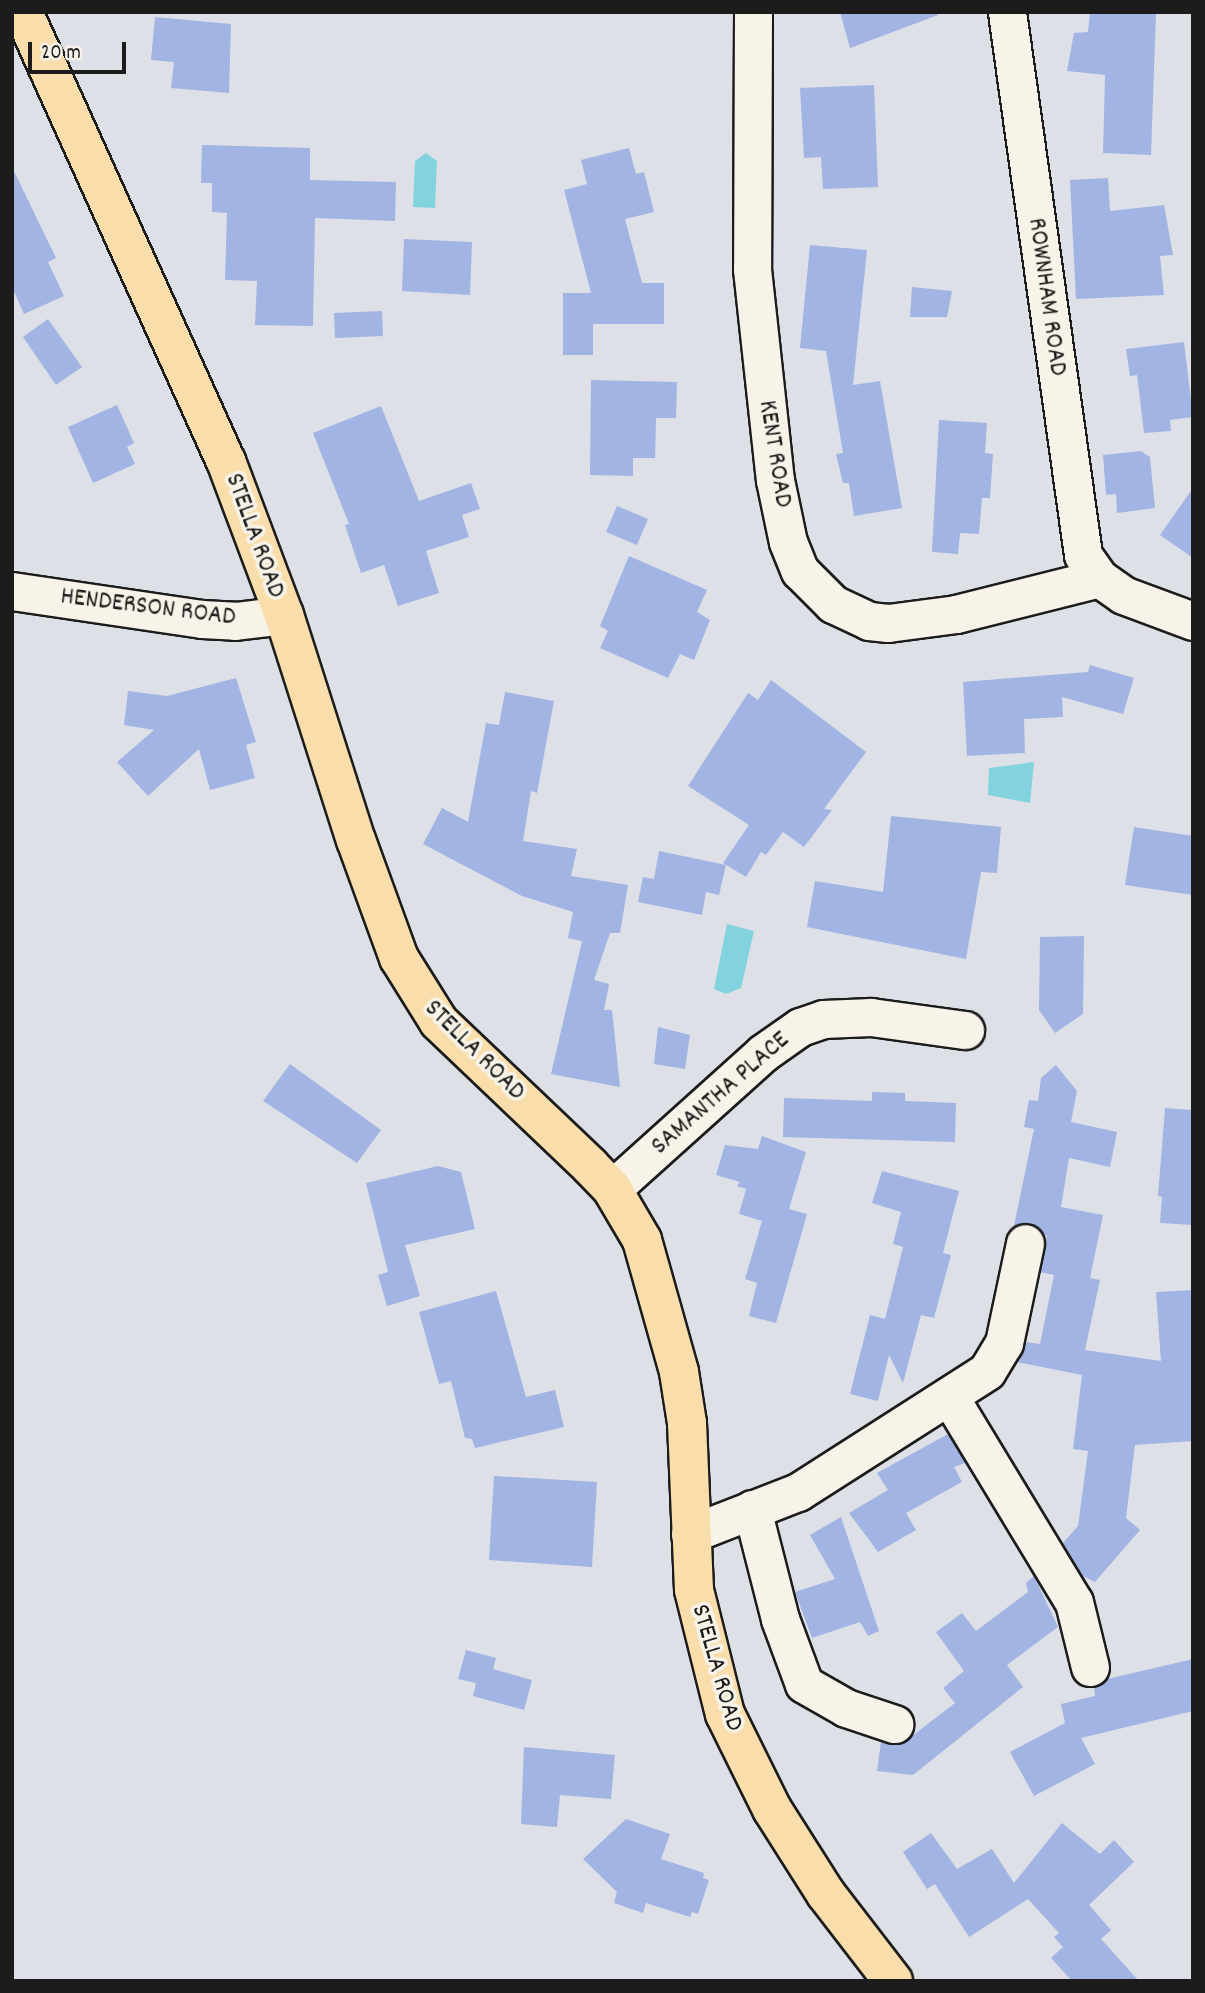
<!DOCTYPE html>
<style>
body{margin:0}
#map{position:relative;width:1205px;height:1993px;overflow:hidden;background:#dde0e6;font-family:Dekko,sans-serif}
div>[style]{position:absolute}
.water>*{inset:0;background:#82d3de}
.building>*{inset:0;background:#a1b4e3}
.roads{filter:drop-shadow(2px 0 #1c1c1c) drop-shadow(-2px 0 #1c1c1c) drop-shadow(0 2px #1c1c1c) drop-shadow(0 -2px #1c1c1c)}
.minor>*{height:37px;margin:-18.5px;padding:0 18.5px;transform-origin:18.5px;border-radius:18.5px;background:#f7f3e8}
.major>*{height:38px;margin:-19px;padding:0 19px;transform-origin:19px;border-radius:19px;background:#f9deab}
span{translate:-50% -50%;white-space:nowrap;text-align:center;line-height:1.15;-webkit-text-stroke:7px #f7f3e8;paint-order:stroke}
.street-label{font-size:26px;color:#1c1c1c}
.frame{position:absolute;inset:0;border:14px solid #1c1c1c;pointer-events:none}
.scale{position:absolute;left:28px;top:42px;width:98px;height:32px;box-sizing:border-box;border:4px solid #1c1c1c;border-top:0;padding-left:9px;font-size:21px;line-height:24px;white-space:nowrap;color:#1c1c1c;-webkit-text-stroke:5px #f7f3e8;paint-order:stroke}
</style>
<div id="map">
<div class="water">
<div style="clip-path:polygon(426px 153px,437px 161px,435px 208px,413px 207px,415px 161px)"></div>
<div style="clip-path:polygon(1034px 762px,1030px 803px,988px 795px,989px 768px)"></div>
<div style="clip-path:polygon(727px 924px,754px 931px,741px 988px,726px 994px,714px 989px)"></div>
</div>
<div class="building">
<div style="clip-path:polygon(840px 12px,937px 12px,938px 15px,850px 48px)"></div>
<div style="clip-path:polygon(1090px 12px,1156px 12px,1151px 155px,1103px 153px,1105px 75px,1067px 71px,1074px 33px,1088px 32px)"></div>
<div style="clip-path:polygon(155px 17px,231px 24px,229px 93px,171px 88px,174px 62px,151px 60px)"></div>
<div style="clip-path:polygon(874px 85px,878px 187px,823px 189px,821px 157px,804px 158px,800px 88px)"></div>
<div style="clip-path:polygon(202px 145px,310px 148px,310px 180px,396px 182px,395px 221px,315px 218px,313px 326px,255px 325px,257px 281px,225px 280px,227px 213px,212px 212px,212px 183px,201px 183px)"></div>
<div style="clip-path:polygon(629px 148px,636px 174px,644px 172px,654px 212px,625px 219px,642px 283px,664px 283px,664px 324px,593px 324px,593px 355px,563px 355px,563px 293px,591px 293px,564px 190px,587px 184px,581px 160px)"></div>
<div style="clip-path:polygon(12px 167px,56px 258px,48px 262px,64px 296px,24px 314px,12px 287px)"></div>
<div style="clip-path:polygon(1108px 178px,1110px 211px,1164px 205px,1173px 255px,1160px 256px,1164px 295px,1076px 299px,1070px 180px)"></div>
<div style="clip-path:polygon(404px 239px,472px 242px,470px 295px,402px 291px)"></div>
<div style="clip-path:polygon(810px 245px,867px 250px,853px 385px,880px 381px,902px 508px,854px 516px,849px 483px,843px 483px,836px 454px,843px 453px,826px 351px,800px 348px)"></div>
<div style="clip-path:polygon(912px 287px,952px 291px,947px 317px,910px 317px)"></div>
<div style="clip-path:polygon(382px 311px,383px 336px,335px 338px,334px 313px)"></div>
<div style="clip-path:polygon(48px 319px,82px 367px,56px 385px,23px 337px)"></div>
<div style="clip-path:polygon(1184px 342px,1193px 417px,1170px 420px,1171px 431px,1144px 433px,1137px 375px,1130px 376px,1126px 349px)"></div>
<div style="clip-path:polygon(591px 380px,677px 382px,676px 418px,656px 418px,655px 458px,633px 458px,633px 476px,590px 475px)"></div>
<div style="clip-path:polygon(117px 405px,134px 443px,127px 447px,135px 464px,93px 483px,68px 427px)"></div>
<div style="clip-path:polygon(381px 406px,419px 501px,471px 483px,480px 509px,462px 515px,469px 537px,426px 551px,439px 593px,398px 606px,384px 565px,361px 573px,345px 525px,349px 524px,313px 433px)"></div>
<div style="clip-path:polygon(939px 420px,987px 423px,985px 453px,993px 454px,990px 498px,982px 498px,979px 534px,960px 533px,958px 554px,932px 552px)"></div>
<div style="clip-path:polygon(1141px 451px,1150px 457px,1155px 508px,1117px 513px,1116px 494px,1106px 495px,1103px 455px)"></div>
<div style="clip-path:polygon(1193px 488px,1193px 558px,1160px 535px)"></div>
<div style="clip-path:polygon(617px 506px,648px 519px,637px 545px,606px 532px)"></div>
<div style="clip-path:polygon(629px 556px,707px 590px,697px 612px,710px 620px,694px 660px,680px 654px,668px 678px,600px 648px,608px 631px,600px 626px)"></div>
<div style="clip-path:polygon(1090px 665px,1134px 678px,1123px 714px,1062px 697px,1063px 717px,1024px 719px,1025px 753px,967px 756px,963px 682px,1088px 672px)"></div>
<div style="clip-path:polygon(236px 678px,256px 742px,246px 745px,255px 778px,210px 790px,199px 749px,148px 796px,117px 762px,154px 730px,124px 725px,128px 691px,167px 696px)"></div>
<div style="clip-path:polygon(771px 680px,866px 752px,824px 809px,832px 810px,804px 847px,783px 832px,766px 855px,761px 852px,746px 877px,723px 863px,749px 825px,688px 786px,748px 693px,758px 700px)"></div>
<div style="clip-path:polygon(505px 692px,554px 701px,537px 793px,531px 791px,523px 841px,577px 849px,571px 876px,628px 885px,620px 933px,610px 933px,594px 980px,609px 984px,604px 1010px,612px 1010px,620px 1087px,551px 1074px,582px 941px,568px 938px,573px 912px,522px 896px,423px 844px,442px 808px,468px 822px,486px 723px,499px 725px)"></div>
<div style="clip-path:polygon(891px 816px,1001px 827px,997px 873px,981px 872px,966px 959px,807px 927px,815px 881px,883px 892px)"></div>
<div style="clip-path:polygon(1134px 827px,1193px 836px,1193px 895px,1125px 885px)"></div>
<div style="clip-path:polygon(659px 851px,726px 865px,719px 895px,706px 892px,702px 915px,638px 902px,643px 877px,654px 879px)"></div>
<div style="clip-path:polygon(1084px 936px,1083px 1014px,1055px 1033px,1039px 1010px,1040px 937px)"></div>
<div style="clip-path:polygon(658px 1027px,690px 1035px,685px 1069px,654px 1064px)"></div>
<div style="clip-path:polygon(290px 1064px,381px 1130px,357px 1163px,263px 1101px)"></div>
<div style="clip-path:polygon(1056px 1065px,1077px 1091px,1071px 1122px,1117px 1132px,1110px 1167px,1069px 1158px,1061px 1207px,1103px 1215px,1090px 1278px,1100px 1280px,1085px 1350px,1161px 1361px,1156px 1292px,1193px 1290px,1193px 1441px,1135px 1445px,1126px 1518px,1140px 1530px,1095px 1582px,1083px 1576px,1063px 1543px,1078px 1526px,1088px 1451px,1073px 1449px,1082px 1375px,1017px 1362px,1026px 1342px,1040px 1344px,1054px 1275px,1040px 1272px,1047px 1236px,1030px 1223px,1014px 1226px,1034px 1129px,1024px 1127px,1029px 1100px,1038px 1101px,1041px 1078px)"></div>
<div style="clip-path:polygon(872px 1092px,905px 1093px,905px 1101px,956px 1103px,955px 1142px,783px 1137px,784px 1098px,872px 1101px)"></div>
<div style="clip-path:polygon(1165px 1108px,1193px 1110px,1193px 1225px,1160px 1223px,1162px 1197px,1158px 1196px)"></div>
<div style="clip-path:polygon(762px 1136px,806px 1152px,789px 1209px,807px 1214px,776px 1323px,749px 1316px,757px 1283px,745px 1279px,762px 1221px,739px 1214px,746px 1189px,737px 1186px,740px 1182px,716px 1175px,725px 1145px,758px 1149px)"></div>
<div style="clip-path:polygon(438px 1166px,461px 1172px,475px 1229px,405px 1245px,420px 1296px,387px 1306px,378px 1275px,388px 1272px,366px 1183px)"></div>
<div style="clip-path:polygon(882px 1171px,959px 1191px,943px 1253px,951px 1255px,934px 1318px,921px 1315px,903px 1383px,889px 1355px,878px 1401px,850px 1394px,870px 1315px,885px 1319px,903px 1247px,893px 1244px,901px 1212px,872px 1203px)"></div>
<div style="clip-path:polygon(496px 1291px,526px 1397px,555px 1390px,564px 1427px,475px 1448px,472px 1439px,465px 1438px,451px 1381px,439px 1384px,419px 1312px)"></div>
<div style="clip-path:polygon(948px 1434px,965px 1463px,954px 1467px,962px 1482px,906px 1513px,916px 1530px,878px 1552px,849px 1513px,888px 1490px,877px 1473px)"></div>
<div style="clip-path:polygon(494px 1476px,597px 1482px,592px 1567px,489px 1560px)"></div>
<div style="clip-path:polygon(841px 1517px,879px 1631px,868px 1636px,860px 1622px,812px 1638px,795px 1592px,835px 1579px,810px 1535px)"></div>
<div style="clip-path:polygon(1034px 1576px,1058px 1627px,1007px 1665px,1023px 1687px,913px 1775px,877px 1771px,881px 1742px,898px 1745px,907px 1740px,955px 1703px,943px 1688px,964px 1671px,936px 1632px,962px 1613px,976px 1631px,1028px 1592px,1026px 1583px)"></div>
<div style="clip-path:polygon(466px 1650px,496px 1658px,493px 1669px,532px 1680px,524px 1710px,473px 1696px,476px 1683px,458px 1679px)"></div>
<div style="clip-path:polygon(1193px 1659px,1193px 1711px,1081px 1738px,1095px 1764px,1034px 1796px,1010px 1752px,1065px 1723px,1061px 1704px,1095px 1696px,1094px 1687px,1107px 1679px)"></div>
<div style="clip-path:polygon(524px 1747px,615px 1755px,611px 1799px,560px 1795px,557px 1827px,521px 1824px)"></div>
<div style="clip-path:polygon(626px 1819px,670px 1834px,661px 1859px,704px 1873px,703px 1878px,709px 1880px,698px 1914px,692px 1912px,690px 1917px,646px 1903px,643px 1913px,614px 1903px,617px 1892px,583px 1859px)"></div>
<div style="clip-path:polygon(1062px 1823px,1100px 1854px,1114px 1840px,1134px 1862px,1089px 1905px,1111px 1930px,1101px 1939px,1139px 1981px,1072px 1981px,1051px 1958px,1063px 1947px,1054px 1937px,1059px 1933px,1028px 1899px,969px 1937px,935px 1884px,927px 1889px,903px 1852px,931px 1833px,957px 1869px,992px 1849px,1014px 1883px)"></div>
</div>
<div class="roads">
<div class="minor">
<div style="left:753px;top:12px;width:257px;rotate:90.2deg"></div>
<div style="left:752px;top:269px;width:212px;rotate:83.8deg"></div>
<div style="left:775px;top:480px;width:63px;rotate:78.2deg"></div>
<div style="left:788px;top:542px;width:31px;rotate:68deg"></div>
<div style="left:800px;top:571px;width:47px;rotate:45deg"></div>
<div style="left:833px;top:604px;width:40px;rotate:25deg"></div>
<div style="left:869px;top:621px;width:19px;rotate:6deg"></div>
<div style="left:888px;top:623px;width:69px;rotate:-7.5deg"></div>
<div style="left:956px;top:614px;width:147px;rotate:-14.1deg"></div>
<div style="left:1007px;top:12px;width:548px;rotate:82.03deg"></div>
<div style="left:1083px;top:555px;width:28px;rotate:55deg"></div>
<div style="left:1099px;top:578px;width:29px;rotate:35deg"></div>
<div style="left:1123px;top:595px;width:75px;rotate:20.4deg"></div>
<div style="left:12px;top:591px;width:192px;rotate:8.4deg"></div>
<div style="left:202px;top:619px;width:33px;rotate:3deg"></div>
<div style="left:235px;top:621px;width:49px;rotate:-7deg"></div>
<div style="left:612px;top:1189px;width:203px;rotate:-42deg"></div>
<div style="left:763px;top:1053px;width:45px;rotate:-35.1deg"></div>
<div style="left:800px;top:1027px;width:24px;rotate:-19deg"></div>
<div style="left:823px;top:1019px;width:48px;rotate:-2.4deg"></div>
<div style="left:871px;top:1017px;width:95px;rotate:7.9deg"></div>
<div style="left:949px;top:1396px;width:241px;rotate:58.8deg"></div>
<div style="left:1074px;top:1602px;width:67px;rotate:76.2deg"></div>
<div style="left:752px;top:1509px;width:114px;rotate:75.7deg"></div>
<div style="left:780px;top:1619px;width:69px;rotate:69.7deg"></div>
<div style="left:804px;top:1684px;width:48px;rotate:29.7deg"></div>
<div style="left:846px;top:1708px;width:51px;rotate:18.4deg"></div>
<div style="left:690px;top:1534px;width:116px;rotate:-21.3deg"></div>
<div style="left:798px;top:1492px;width:224px;rotate:-32.6deg"></div>
<div style="left:987px;top:1371px;width:33px;rotate:-59deg"></div>
<div style="left:1004px;top:1343px;width:102px;rotate:-78.1deg"></div>
</div>
<div class="major">
<div style="left:23px;top:12px;width:493px;rotate:65.7deg"></div>
<div style="left:226px;top:461px;width:165px;rotate:69.4deg"></div>
<div style="left:284px;top:615px;width:236px;rotate:72.3deg"></div>
<div style="left:356px;top:840px;width:126px;rotate:70deg"></div>
<div style="left:399px;top:958px;width:75px;rotate:58deg"></div>
<div style="left:439px;top:1022px;width:209px;rotate:43.6deg"></div>
<div style="left:590px;top:1166px;width:32px;rotate:46deg"></div>
<div style="left:612px;top:1189px;width:59px;rotate:59.5deg"></div>
<div style="left:642px;top:1240px;width:137px;rotate:74.3deg"></div>
<div style="left:679px;top:1372px;width:52px;rotate:81.1deg"></div>
<div style="left:687px;top:1423px;width:167px;rotate:87.6deg"></div>
<div style="left:694px;top:1590px;width:128px;rotate:76deg"></div>
<div style="left:725px;top:1714px;width:106px;rotate:63.7deg"></div>
<div style="left:772px;top:1809px;width:101px;rotate:57.6deg"></div>
<div style="left:826px;top:1894px;width:110px;rotate:52.4deg"></div>
</div>
</div>
<div class="street-label">
<span style="left:1046px;top:297px;rotate:82deg">ROWNHAM ROAD</span>
<span style="left:774px;top:454px;rotate:81deg">KENT ROAD</span>
<span style="left:254px;top:536px;rotate:70deg">STELLA ROAD</span>
<span style="left:148px;top:608px;rotate:7deg">HENDERSON ROAD</span>
<span style="left:474px;top:1051px;rotate:45deg">STELLA ROAD</span>
<span style="left:721px;top:1094px;rotate:-41deg">SAMANTHA PLACE</span>
<span style="left:716px;top:1668px;rotate:74deg">STELLA ROAD</span>
</div>
<div class="frame"></div>
<div class="scale">20 m</div>
</div>
